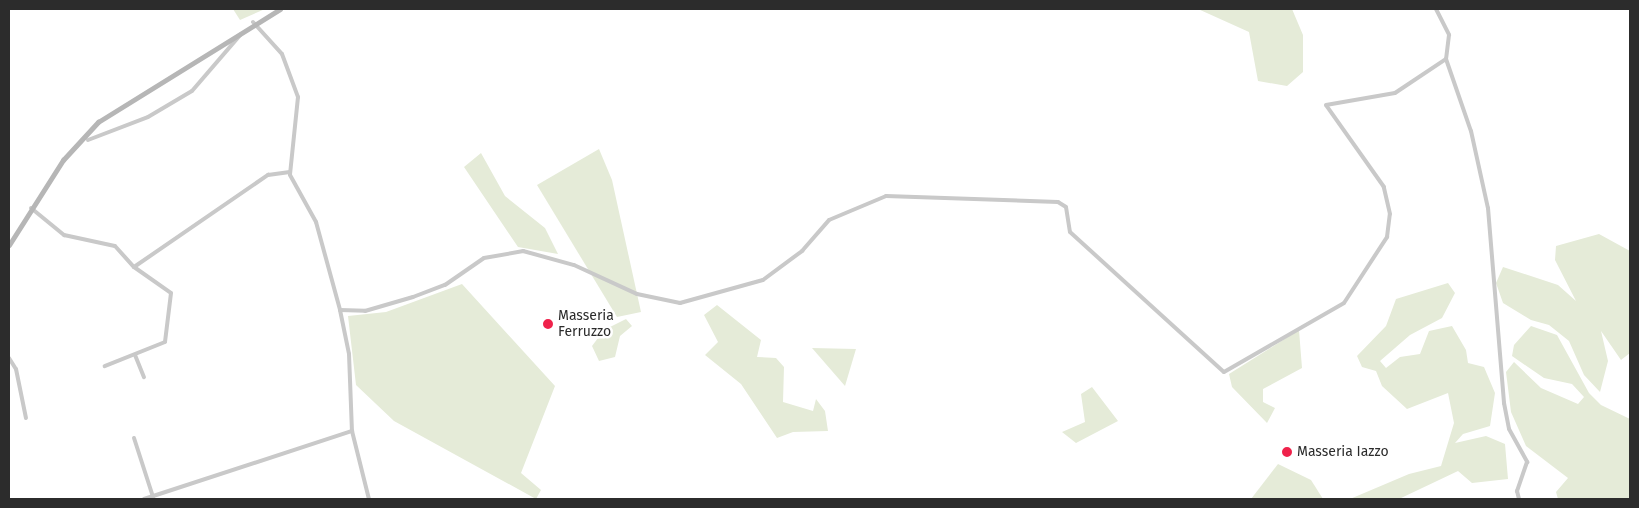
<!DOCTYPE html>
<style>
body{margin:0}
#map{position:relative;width:1639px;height:508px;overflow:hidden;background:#fff;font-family:"Fira Sans",sans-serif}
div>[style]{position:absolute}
.green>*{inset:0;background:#e5ebd8}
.street>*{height:4px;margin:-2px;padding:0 2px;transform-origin:2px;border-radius:2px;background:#c9c9c9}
.secondary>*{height:5px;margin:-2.5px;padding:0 2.5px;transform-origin:2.5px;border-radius:2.5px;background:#b6b6b6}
.dots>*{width:14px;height:14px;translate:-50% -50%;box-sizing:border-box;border:2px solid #fff;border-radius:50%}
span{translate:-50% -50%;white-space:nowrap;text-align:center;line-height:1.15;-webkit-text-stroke:5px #fff;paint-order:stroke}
.poi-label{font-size:14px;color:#2c2c2c}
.left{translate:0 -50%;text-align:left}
.frame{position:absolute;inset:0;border:10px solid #2c2c2c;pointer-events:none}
</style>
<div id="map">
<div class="green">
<div style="clip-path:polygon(233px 9px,265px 9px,240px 20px)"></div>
<div style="clip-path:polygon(1198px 9px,1292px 9px,1303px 35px,1303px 72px,1287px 86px,1258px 81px,1249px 32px)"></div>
<div style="clip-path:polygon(599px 149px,612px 180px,641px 312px,617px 317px,537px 185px)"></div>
<div style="clip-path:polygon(481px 153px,505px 196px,545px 228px,558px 254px,518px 247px,464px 167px)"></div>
<div style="clip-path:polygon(1599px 234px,1630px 251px,1630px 353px,1621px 360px,1601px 331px,1608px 361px,1600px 392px,1584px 375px,1569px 341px,1549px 325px,1531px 320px,1503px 303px,1496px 283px,1503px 267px,1558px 285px,1576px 301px,1555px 260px,1556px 246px)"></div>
<div style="clip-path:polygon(1448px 283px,1455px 293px,1442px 318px,1410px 335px,1380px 361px,1386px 368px,1400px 357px,1420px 354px,1429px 331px,1452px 326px,1466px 350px,1468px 363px,1484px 367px,1495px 393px,1490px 426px,1463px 434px,1455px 443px,1486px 436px,1505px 444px,1508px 479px,1472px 483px,1458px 471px,1399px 499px,1350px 499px,1409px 474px,1441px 466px,1454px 423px,1448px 393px,1407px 409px,1382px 386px,1376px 371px,1362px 367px,1357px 356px,1386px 326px,1396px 299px)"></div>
<div style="clip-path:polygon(462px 284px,555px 386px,521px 473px,541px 490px,536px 499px,394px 421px,356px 385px,348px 316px,386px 312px)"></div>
<div style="clip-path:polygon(717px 305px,761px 340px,757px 357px,776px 358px,784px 367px,783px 402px,813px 411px,816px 399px,825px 411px,828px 431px,793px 432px,777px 438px,741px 384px,705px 355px,718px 342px,704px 315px)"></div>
<div style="clip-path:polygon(626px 319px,632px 326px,620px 336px,615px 357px,599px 361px,592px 346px,604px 330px)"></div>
<div style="clip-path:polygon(1531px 326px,1557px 335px,1589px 393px,1601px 405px,1630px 419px,1629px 499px,1558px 499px,1556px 492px,1568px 478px,1526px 446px,1511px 412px,1506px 372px,1514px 362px,1541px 388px,1578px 404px,1584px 397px,1572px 384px,1544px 378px,1512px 356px,1514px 345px)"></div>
<div style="clip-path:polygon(1299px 330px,1302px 368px,1263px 389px,1263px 402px,1275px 408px,1267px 423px,1232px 387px,1229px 374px)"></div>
<div style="clip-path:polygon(812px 348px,856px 349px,845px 386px)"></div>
<div style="clip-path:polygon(1092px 387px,1118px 421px,1076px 443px,1062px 432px,1085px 422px,1081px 394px)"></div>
<div style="clip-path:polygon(1278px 464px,1311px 480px,1323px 499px,1251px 499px)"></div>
</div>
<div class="street">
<div style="left:1436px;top:9px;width:29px;rotate:63deg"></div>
<div style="left:1449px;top:35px;width:24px;rotate:97deg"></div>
<div style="left:1446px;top:59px;width:76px;rotate:70.9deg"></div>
<div style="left:1471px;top:131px;width:79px;rotate:77.6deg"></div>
<div style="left:1488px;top:208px;width:196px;rotate:85.3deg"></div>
<div style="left:1504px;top:403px;width:26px;rotate:79deg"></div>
<div style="left:1509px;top:429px;width:38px;rotate:61deg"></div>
<div style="left:1527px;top:462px;width:31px;rotate:109deg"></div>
<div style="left:1517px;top:491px;width:8px;rotate:76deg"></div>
<div style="left:253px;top:22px;width:43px;rotate:47.8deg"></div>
<div style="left:282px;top:54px;width:46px;rotate:69.6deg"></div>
<div style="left:298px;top:97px;width:78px;rotate:95.9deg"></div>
<div style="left:290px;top:175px;width:54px;rotate:61deg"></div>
<div style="left:316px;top:222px;width:91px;rotate:74.7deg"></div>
<div style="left:340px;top:310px;width:45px;rotate:78.4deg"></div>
<div style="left:349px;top:354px;width:77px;rotate:87.8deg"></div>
<div style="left:352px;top:431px;width:70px;rotate:76deg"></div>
<div style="left:88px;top:140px;width:64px;rotate:-21deg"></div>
<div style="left:148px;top:117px;width:51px;rotate:-30.6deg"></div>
<div style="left:192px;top:91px;width:75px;rotate:-49.3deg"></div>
<div style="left:31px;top:208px;width:43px;rotate:39.3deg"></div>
<div style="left:64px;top:235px;width:52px;rotate:12.2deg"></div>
<div style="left:115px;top:246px;width:28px;rotate:48deg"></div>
<div style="left:134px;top:267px;width:45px;rotate:35.1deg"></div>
<div style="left:171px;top:293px;width:49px;rotate:97deg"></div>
<div style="left:165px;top:342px;width:65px;rotate:158.2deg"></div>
<div style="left:134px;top:267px;width:163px;rotate:-34.5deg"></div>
<div style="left:268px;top:175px;width:22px;rotate:-8deg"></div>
<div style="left:340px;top:310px;width:25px;rotate:2deg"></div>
<div style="left:365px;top:311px;width:50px;rotate:-16.3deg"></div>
<div style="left:413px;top:297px;width:34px;rotate:-21deg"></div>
<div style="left:445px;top:285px;width:47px;rotate:-34.7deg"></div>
<div style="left:484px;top:258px;width:40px;rotate:-10deg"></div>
<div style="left:523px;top:251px;width:53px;rotate:15.4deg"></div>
<div style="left:574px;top:265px;width:69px;rotate:24.7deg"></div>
<div style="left:637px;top:294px;width:44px;rotate:11.8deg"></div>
<div style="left:680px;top:303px;width:86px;rotate:-15.5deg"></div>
<div style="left:763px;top:280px;width:49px;rotate:-36.6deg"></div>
<div style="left:802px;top:251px;width:41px;rotate:-48.9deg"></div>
<div style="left:829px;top:220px;width:62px;rotate:-22.8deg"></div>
<div style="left:886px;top:196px;width:172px;rotate:2deg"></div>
<div style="left:1058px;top:202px;width:9px;rotate:32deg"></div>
<div style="left:1066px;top:207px;width:25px;rotate:81deg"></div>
<div style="left:1070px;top:232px;width:208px;rotate:42.3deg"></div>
<div style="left:1224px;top:372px;width:138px;rotate:-29.9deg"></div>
<div style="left:1344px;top:303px;width:79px;rotate:-56.9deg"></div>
<div style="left:1387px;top:237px;width:23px;rotate:-83deg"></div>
<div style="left:1390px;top:214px;width:28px;rotate:-103deg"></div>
<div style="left:1384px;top:187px;width:100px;rotate:-125.3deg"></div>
<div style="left:1326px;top:105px;width:70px;rotate:-9.9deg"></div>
<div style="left:1395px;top:93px;width:61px;rotate:-33.7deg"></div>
<div style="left:135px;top:355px;width:24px;rotate:68deg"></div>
<div style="left:9px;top:358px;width:13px;rotate:58deg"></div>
<div style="left:16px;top:369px;width:50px;rotate:78.5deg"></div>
<div style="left:134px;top:438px;width:62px;rotate:72.1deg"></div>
<div style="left:144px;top:499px;width:219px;rotate:-18.1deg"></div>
</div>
<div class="secondary">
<div style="left:9px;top:245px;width:101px;rotate:-57.6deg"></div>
<div style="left:63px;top:160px;width:52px;rotate:-47.4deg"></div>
<div style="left:98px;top:122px;width:214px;rotate:-31.8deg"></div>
</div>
<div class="dots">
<div style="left:548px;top:324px;background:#ef224b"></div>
<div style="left:1287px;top:452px;background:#ef224b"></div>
</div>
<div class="poi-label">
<span class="left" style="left:558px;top:324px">Masseria<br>Ferruzzo</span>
<span class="left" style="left:1297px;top:452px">Masseria Iazzo</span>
</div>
<div class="frame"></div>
</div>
